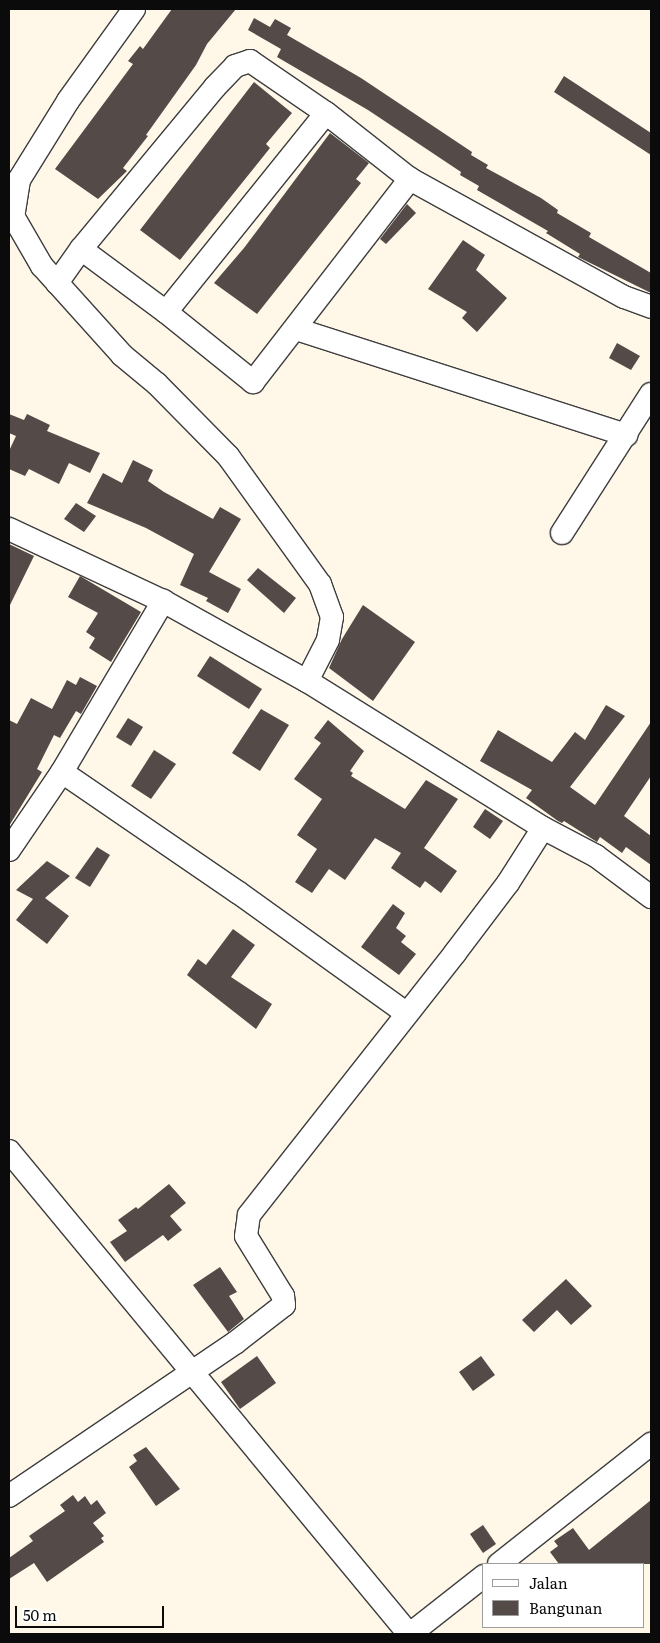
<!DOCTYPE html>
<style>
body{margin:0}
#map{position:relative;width:660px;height:1643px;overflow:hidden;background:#fff8e9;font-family:Literata,serif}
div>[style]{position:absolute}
.building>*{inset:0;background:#544a47}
.roads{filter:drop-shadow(1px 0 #3e3e3e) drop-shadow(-1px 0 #3e3e3e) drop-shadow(0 1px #3e3e3e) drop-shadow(0 -1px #3e3e3e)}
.minor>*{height:22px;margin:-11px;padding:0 11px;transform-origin:11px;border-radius:11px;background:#fff}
span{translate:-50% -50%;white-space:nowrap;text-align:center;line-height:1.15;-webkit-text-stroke:5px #fff;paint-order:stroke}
.frame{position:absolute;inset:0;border:10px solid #0b0b0b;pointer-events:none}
.legend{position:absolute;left:482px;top:1563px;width:162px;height:65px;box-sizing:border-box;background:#fff;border:1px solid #9d9d9d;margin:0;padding:6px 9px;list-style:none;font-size:15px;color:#0b0b0b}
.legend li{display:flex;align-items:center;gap:10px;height:25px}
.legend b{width:25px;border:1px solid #9d9d9d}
.scale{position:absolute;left:15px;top:1606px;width:149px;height:22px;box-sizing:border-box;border:2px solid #0b0b0b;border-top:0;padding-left:6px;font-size:15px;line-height:18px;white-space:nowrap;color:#0b0b0b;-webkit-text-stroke:4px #fff;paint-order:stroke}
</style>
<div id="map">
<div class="building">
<div style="clip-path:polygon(172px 9px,236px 9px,207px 44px,196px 65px,146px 135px,148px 136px,123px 168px,127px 171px,98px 199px,55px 169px,133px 64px,128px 61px,140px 46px,143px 49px)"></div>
<div style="clip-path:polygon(254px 18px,270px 27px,275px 19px,291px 28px,287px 35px,361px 78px,472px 152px,471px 155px,488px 165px,486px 168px,541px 198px,558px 210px,557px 213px,591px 233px,589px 237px,651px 273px,651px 293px,578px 257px,580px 254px,546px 233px,548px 231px,477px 190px,479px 186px,460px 175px,461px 172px,368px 110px,277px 57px,281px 49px,248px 30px)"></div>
<div style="clip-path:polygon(564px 76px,651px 133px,651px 155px,554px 92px)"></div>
<div style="clip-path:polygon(254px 82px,292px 113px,266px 144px,270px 148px,180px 260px,140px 230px)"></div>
<div style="clip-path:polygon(330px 133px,369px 163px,356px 179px,361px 183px,257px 314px,214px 283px,244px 248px)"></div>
<div style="clip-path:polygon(407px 204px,416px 213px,386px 244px,380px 239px)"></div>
<div style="clip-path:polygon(463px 240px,485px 255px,476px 270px,507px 298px,477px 332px,462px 318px,467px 312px,428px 289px)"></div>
<div style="clip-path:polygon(617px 343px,640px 356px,631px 370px,609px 358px)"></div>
<div style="clip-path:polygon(9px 414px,24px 420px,27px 414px,50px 425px,47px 431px,100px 453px,90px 473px,69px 463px,59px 484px,29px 469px,25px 476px,9px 469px,9px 451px,16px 436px,9px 433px)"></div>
<div style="clip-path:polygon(133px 460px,153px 470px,148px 481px,164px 492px,213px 519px,220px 507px,241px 519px,209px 572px,241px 589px,228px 613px,206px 601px,208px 598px,180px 585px,194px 554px,146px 528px,87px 503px,103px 473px,122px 483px)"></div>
<div style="clip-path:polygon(76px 503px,96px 516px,84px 532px,64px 519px)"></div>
<div style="clip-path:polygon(9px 544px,34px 556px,9px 607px)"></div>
<div style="clip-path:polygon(258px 568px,296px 598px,284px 613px,247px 580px)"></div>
<div style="clip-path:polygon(80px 576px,141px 612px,111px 662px,89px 648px,95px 638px,86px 632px,98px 613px,68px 597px)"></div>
<div style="clip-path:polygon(363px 605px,415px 642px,373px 701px,329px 668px,342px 639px)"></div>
<div style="clip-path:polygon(210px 656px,262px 689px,249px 709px,197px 676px)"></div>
<div style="clip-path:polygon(80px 677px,97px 686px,81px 714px,76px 711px,60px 738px,54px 735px,37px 769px,42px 772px,9px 826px,9px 720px,17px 724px,31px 698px,52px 709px,67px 680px,76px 685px)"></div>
<div style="clip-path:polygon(606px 705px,625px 716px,570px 787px,595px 805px,651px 722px,651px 776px,624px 816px,651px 836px,651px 865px,626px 847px,622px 853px,600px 837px,597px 842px,564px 821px,562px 823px,558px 821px,526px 798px,532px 790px,480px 761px,498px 730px,552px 762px,575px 732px,585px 740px)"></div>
<div style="clip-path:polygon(261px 709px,289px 725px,260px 771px,232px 753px)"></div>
<div style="clip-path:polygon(128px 718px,143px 727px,131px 746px,116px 737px)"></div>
<div style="clip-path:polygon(328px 720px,364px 751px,350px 771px,353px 773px,351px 776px,405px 809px,426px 780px,458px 799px,424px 848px,457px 871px,441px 893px,425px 881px,420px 888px,391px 868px,401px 853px,375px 838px,345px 880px,329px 869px,312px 893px,295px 882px,317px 849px,297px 835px,322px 799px,294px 779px,321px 743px,314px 738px)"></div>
<div style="clip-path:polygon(154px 750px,176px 764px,151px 799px,131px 786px)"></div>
<div style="clip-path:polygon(485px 809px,503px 821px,490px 839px,473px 827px)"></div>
<div style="clip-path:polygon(97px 847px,110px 855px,90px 887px,75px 878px)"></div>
<div style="clip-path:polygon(47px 861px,70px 876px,45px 898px,69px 916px,47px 944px,16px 920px,33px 899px,16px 890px)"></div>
<div style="clip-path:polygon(393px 904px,405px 913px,396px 928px,406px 936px,401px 942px,416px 954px,399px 975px,361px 947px)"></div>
<div style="clip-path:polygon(233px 929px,255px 945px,231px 977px,272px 1004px,256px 1029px,187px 975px,198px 959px,206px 965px)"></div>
<div style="clip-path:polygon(169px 1184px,186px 1203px,170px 1216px,182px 1230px,168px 1241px,163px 1235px,125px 1262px,110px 1242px,127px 1231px,118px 1220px,136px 1207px,138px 1209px)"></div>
<div style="clip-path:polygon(220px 1267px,237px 1292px,229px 1296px,244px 1319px,228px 1332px,193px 1285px)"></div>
<div style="clip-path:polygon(566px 1279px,592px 1306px,571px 1325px,557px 1310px,534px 1332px,522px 1320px)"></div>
<div style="clip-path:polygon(257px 1356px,276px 1383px,240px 1409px,221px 1382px)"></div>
<div style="clip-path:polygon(481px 1356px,495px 1375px,473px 1391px,459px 1372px)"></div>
<div style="clip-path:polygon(146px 1447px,180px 1489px,156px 1506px,129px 1467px,137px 1461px,133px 1455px)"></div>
<div style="clip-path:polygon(73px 1495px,78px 1502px,85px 1496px,91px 1505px,97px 1500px,106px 1513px,93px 1523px,104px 1536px,101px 1538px,104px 1542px,47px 1582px,34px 1563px,9px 1579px,9px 1558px,33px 1541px,29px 1536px,65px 1511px,60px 1505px)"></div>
<div style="clip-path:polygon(651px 1500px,651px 1564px,559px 1564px,550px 1552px,558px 1546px,554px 1541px,573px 1528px,589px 1550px)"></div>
<div style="clip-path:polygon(483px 1525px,496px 1544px,483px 1553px,470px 1534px)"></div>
</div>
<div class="roads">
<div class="minor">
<div style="left:134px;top:9px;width:113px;rotate:125.7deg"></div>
<div style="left:68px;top:101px;width:93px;rotate:121.8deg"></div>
<div style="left:19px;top:180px;width:36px;rotate:99deg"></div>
<div style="left:13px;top:216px;width:58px;rotate:59.9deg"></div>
<div style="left:42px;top:266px;width:120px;rotate:48deg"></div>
<div style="left:122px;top:355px;width:45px;rotate:39.6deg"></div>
<div style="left:157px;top:384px;width:101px;rotate:45.4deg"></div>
<div style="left:228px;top:456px;width:158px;rotate:54.3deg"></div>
<div style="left:320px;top:584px;width:35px;rotate:70deg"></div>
<div style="left:332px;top:617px;width:23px;rotate:100deg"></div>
<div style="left:328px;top:640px;width:46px;rotate:117.1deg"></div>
<div style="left:81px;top:249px;width:106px;rotate:36.5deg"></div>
<div style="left:166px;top:312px;width:112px;rotate:38.8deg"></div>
<div style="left:253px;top:382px;width:257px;rotate:-52.3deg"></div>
<div style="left:57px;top:283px;width:42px;rotate:-54.8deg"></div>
<div style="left:81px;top:249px;width:210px;rotate:-50.4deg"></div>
<div style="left:215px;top:87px;width:29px;rotate:-46deg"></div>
<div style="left:235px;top:66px;width:16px;rotate:-18deg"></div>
<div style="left:250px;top:61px;width:92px;rotate:34.4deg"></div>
<div style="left:326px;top:113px;width:107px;rotate:38.2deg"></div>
<div style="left:410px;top:179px;width:244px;rotate:28.9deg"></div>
<div style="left:624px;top:297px;width:29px;rotate:20deg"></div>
<div style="left:166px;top:312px;width:255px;rotate:-51.2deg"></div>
<div style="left:296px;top:329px;width:347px;rotate:17.8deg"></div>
<div style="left:9px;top:529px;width:170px;rotate:25.1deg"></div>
<div style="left:163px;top:601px;width:165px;rotate:29.1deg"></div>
<div style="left:307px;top:681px;width:278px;rotate:31.9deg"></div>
<div style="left:543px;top:828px;width:60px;rotate:27.8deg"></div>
<div style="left:596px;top:856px;width:69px;rotate:36.7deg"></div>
<div style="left:562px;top:533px;width:165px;rotate:-57.4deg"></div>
<div style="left:62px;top:772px;width:214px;rotate:34.4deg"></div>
<div style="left:239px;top:893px;width:206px;rotate:35.7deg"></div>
<div style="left:9px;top:850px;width:94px;rotate:-55.8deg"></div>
<div style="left:62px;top:772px;width:199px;rotate:-59.4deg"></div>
<div style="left:9px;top:1151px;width:627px;rotate:50.37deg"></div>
<div style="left:9px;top:1496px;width:273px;rotate:-34.1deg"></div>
<div style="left:235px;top:1343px;width:62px;rotate:-37.8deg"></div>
<div style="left:284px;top:1305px;width:9px;rotate:-96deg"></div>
<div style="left:283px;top:1296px;width:70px;rotate:-121.7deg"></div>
<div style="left:246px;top:1236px;width:21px;rotate:-82deg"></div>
<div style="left:249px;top:1215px;width:333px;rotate:-51.8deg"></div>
<div style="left:455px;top:953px;width:88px;rotate:-52.9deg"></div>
<div style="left:508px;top:883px;width:65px;rotate:-57.5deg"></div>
<div style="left:499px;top:1564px;width:194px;rotate:-38.3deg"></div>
<div style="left:410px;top:1634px;width:94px;rotate:-38.1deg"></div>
</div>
</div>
<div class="frame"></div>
<ul class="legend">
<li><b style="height:6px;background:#fff"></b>Jalan</li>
<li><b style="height:14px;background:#544a47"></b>Bangunan</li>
</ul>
<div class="scale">50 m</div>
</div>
